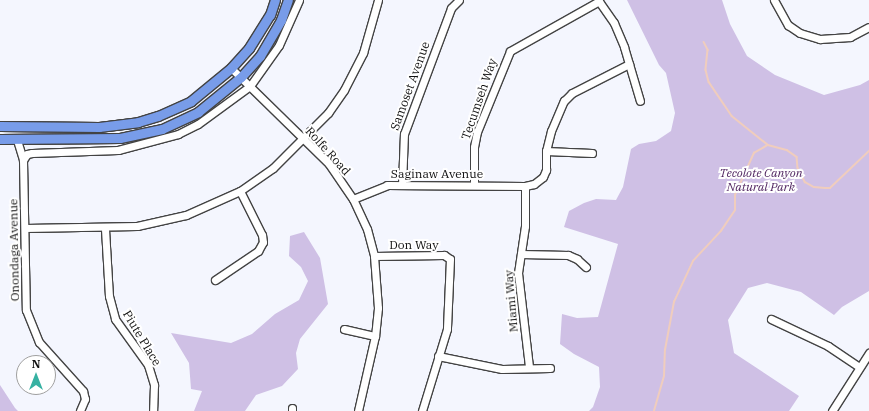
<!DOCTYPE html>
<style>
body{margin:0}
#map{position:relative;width:869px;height:411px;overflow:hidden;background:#f4f6fe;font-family:"IBM Plex Serif",serif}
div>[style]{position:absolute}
.green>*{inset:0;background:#cfc0e5}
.stream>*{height:1.5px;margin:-0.75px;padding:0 0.75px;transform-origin:0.75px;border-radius:0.75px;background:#f0cdbd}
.roads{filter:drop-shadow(1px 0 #434343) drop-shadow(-1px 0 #434343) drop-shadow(0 1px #434343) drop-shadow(0 -1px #434343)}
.minor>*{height:7px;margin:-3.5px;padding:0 3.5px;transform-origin:3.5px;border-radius:3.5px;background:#fff}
.major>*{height:9px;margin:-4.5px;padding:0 4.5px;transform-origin:4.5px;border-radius:4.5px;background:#789ce9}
span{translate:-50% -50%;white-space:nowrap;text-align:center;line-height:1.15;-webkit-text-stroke:4px #fff;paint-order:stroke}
.street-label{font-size:12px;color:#101010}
.park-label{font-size:12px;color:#512661;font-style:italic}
.north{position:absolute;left:16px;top:355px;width:40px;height:40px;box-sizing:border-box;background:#fff;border:1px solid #9f9f9f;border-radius:50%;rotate:0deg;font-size:11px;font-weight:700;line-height:16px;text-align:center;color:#101010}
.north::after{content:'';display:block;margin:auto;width:14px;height:18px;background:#36b1a2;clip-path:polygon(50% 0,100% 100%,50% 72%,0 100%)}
</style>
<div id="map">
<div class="green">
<div style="clip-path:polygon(627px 0,722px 0,730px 24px,747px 56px,775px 75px,824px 95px,860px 85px,869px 80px,869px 291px,842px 307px,834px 315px,801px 292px,767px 283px,748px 288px,728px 320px,734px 353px,799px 396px,789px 411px,589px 411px,593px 407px,600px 387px,599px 367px,574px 354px,560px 344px,562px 314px,577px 318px,598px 317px,618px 244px,564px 227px,569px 211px,584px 203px,596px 199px,616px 200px,623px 187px,631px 149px,639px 144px,656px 141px,671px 131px,675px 113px,666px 73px,659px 65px)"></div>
<div style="clip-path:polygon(304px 232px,320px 258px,328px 304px,300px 339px,296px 353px,298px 369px,282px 386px,256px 395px,245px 411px,194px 411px,202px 391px,191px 389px,189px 363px,171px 333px,231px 343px,252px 334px,275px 314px,299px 300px,308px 281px,301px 267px,289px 256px,290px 236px)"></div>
<div style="clip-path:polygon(0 385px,15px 408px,18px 411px,0 411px)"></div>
</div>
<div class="stream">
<div style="left:704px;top:42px;width:9px;rotate:63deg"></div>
<div style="left:708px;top:50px;width:20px;rotate:96deg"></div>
<div style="left:706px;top:70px;width:12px;rotate:76deg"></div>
<div style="left:709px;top:82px;width:41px;rotate:55.9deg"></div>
<div style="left:732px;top:116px;width:45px;rotate:38.7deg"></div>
<div style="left:654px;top:411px;width:36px;rotate:-74deg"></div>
<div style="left:664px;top:376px;width:26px;rotate:-88deg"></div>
<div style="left:665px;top:350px;width:49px;rotate:-79.4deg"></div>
<div style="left:674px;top:302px;width:45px;rotate:-65.1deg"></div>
<div style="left:693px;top:261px;width:41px;rotate:-47deg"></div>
<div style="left:721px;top:231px;width:25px;rotate:-56deg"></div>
<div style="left:735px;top:210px;width:15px;rotate:-90deg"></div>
<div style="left:735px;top:195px;width:46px;rotate:-65.7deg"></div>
<div style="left:754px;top:153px;width:16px;rotate:-30deg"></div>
<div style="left:768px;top:145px;width:20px;rotate:15deg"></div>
<div style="left:787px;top:150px;width:12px;rotate:35deg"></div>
<div style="left:797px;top:157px;width:11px;rotate:85deg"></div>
<div style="left:798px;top:168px;width:16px;rotate:63deg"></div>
<div style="left:805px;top:182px;width:10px;rotate:29deg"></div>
<div style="left:814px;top:187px;width:11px;rotate:5deg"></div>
<div style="left:825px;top:188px;width:5px"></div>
<div style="left:830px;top:188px;width:54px;rotate:-43.5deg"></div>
</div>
<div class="roads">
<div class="minor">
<div style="left:598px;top:0;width:28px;rotate:55deg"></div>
<div style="left:614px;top:23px;width:26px;rotate:67deg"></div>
<div style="left:624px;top:47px;width:56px;rotate:73.5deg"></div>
<div style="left:774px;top:0;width:29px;rotate:61deg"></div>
<div style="left:788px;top:25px;width:14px;rotate:34deg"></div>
<div style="left:800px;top:33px;width:21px;rotate:17deg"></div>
<div style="left:820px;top:39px;width:30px;rotate:-4deg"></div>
<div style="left:850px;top:37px;width:21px;rotate:-28deg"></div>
<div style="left:231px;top:68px;width:137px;rotate:44.4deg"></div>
<div style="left:329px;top:164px;width:42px;rotate:55.6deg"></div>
<div style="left:353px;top:199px;width:33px;rotate:65deg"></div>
<div style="left:367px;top:229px;width:28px;rotate:75deg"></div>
<div style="left:374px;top:256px;width:52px;rotate:85.6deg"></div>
<div style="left:378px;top:308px;width:28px;rotate:96deg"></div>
<div style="left:375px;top:336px;width:77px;rotate:102.8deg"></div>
<div style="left:17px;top:140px;width:21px;rotate:73deg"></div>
<div style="left:23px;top:160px;width:150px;rotate:88.9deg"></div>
<div style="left:26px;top:310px;width:35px;rotate:68deg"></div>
<div style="left:39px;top:342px;width:66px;rotate:48.1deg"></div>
<div style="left:83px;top:391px;width:8px;rotate:76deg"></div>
<div style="left:85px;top:399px;width:13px;rotate:113deg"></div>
<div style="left:546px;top:151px;width:46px;rotate:2.5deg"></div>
<div style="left:23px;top:160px;width:7px;rotate:-56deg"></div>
<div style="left:27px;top:154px;width:5px;rotate:-11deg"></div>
<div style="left:32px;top:153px;width:86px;rotate:-2deg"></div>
<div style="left:118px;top:150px;width:62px;rotate:-14.9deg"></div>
<div style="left:178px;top:134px;width:22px;rotate:-27deg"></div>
<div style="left:198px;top:124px;width:64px;rotate:-36.2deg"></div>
<div style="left:250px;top:86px;width:50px;rotate:-54.7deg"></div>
<div style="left:279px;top:45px;width:49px;rotate:-66deg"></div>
<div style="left:402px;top:185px;width:51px;rotate:-87.8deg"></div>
<div style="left:404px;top:134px;width:134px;rotate:-69.5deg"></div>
<div style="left:451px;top:8px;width:11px;rotate:-45deg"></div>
<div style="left:474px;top:185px;width:38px;rotate:-90deg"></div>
<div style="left:474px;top:147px;width:15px;rotate:-79deg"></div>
<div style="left:477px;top:132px;width:87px;rotate:-67.8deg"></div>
<div style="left:510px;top:51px;width:102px;rotate:-29.3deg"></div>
<div style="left:525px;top:186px;width:40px;rotate:90deg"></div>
<div style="left:525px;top:226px;width:48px;rotate:98.5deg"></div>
<div style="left:518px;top:273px;width:95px;rotate:83.3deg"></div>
<div style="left:353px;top:199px;width:37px;rotate:-22deg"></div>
<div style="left:387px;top:185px;width:138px;rotate:0.4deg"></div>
<div style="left:525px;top:186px;width:9px;rotate:-13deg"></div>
<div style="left:534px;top:184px;width:11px;rotate:-38deg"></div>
<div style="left:543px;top:177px;width:8px;rotate:-67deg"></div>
<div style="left:546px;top:170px;width:19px;rotate:-90deg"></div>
<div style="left:546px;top:151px;width:21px;rotate:-76deg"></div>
<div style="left:551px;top:131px;width:33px;rotate:-67deg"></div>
<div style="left:564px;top:101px;width:11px;rotate:-45deg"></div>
<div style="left:572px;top:93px;width:64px;rotate:-27deg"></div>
<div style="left:25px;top:228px;width:112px;rotate:-1deg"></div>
<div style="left:137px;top:226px;width:50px;rotate:-12.7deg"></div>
<div style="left:186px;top:215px;width:59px;rotate:-24deg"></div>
<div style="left:240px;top:191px;width:40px;rotate:-34.9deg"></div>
<div style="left:273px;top:168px;width:78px;rotate:-45deg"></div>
<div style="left:328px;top:113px;width:28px;rotate:-55deg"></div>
<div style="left:344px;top:90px;width:42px;rotate:-62.8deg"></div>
<div style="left:363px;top:53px;width:55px;rotate:-74.2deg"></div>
<div style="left:105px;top:229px;width:67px;rotate:86.6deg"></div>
<div style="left:109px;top:296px;width:24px;rotate:75deg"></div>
<div style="left:115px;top:319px;width:57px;rotate:54.3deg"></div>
<div style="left:148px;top:365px;width:21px;rotate:73deg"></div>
<div style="left:154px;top:385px;width:26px;rotate:92deg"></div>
<div style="left:521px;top:254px;width:47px;rotate:1.2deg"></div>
<div style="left:568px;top:255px;width:10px;rotate:24deg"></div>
<div style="left:577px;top:259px;width:12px;rotate:42deg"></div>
<div style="left:374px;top:256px;width:70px;rotate:-0.8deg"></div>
<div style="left:444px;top:255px;width:7px;rotate:34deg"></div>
<div style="left:450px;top:259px;width:70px;rotate:92.5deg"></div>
<div style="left:447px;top:329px;width:86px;rotate:107deg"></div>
<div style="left:215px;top:280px;width:52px;rotate:-34deg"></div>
<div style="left:258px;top:251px;width:10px;rotate:-61deg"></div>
<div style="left:263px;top:242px;width:7px;rotate:-98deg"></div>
<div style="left:262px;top:235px;width:49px;rotate:-116.6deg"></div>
<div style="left:771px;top:319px;width:63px;rotate:25.3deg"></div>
<div style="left:828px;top:346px;width:37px;rotate:34deg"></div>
<div style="left:344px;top:329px;width:32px;rotate:13deg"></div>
<div style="left:438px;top:356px;width:65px;rotate:11.5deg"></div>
<div style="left:502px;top:369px;width:48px;rotate:-1.2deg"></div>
<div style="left:292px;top:408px;width:3px;rotate:90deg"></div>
<div style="left:832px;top:411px;width:69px;rotate:-57.5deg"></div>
</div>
<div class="major">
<div style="left:0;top:126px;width:99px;rotate:0.6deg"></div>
<div style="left:99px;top:127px;width:39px;rotate:-7deg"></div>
<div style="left:138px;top:122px;width:21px;rotate:-17deg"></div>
<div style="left:158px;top:116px;width:36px;rotate:-24deg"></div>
<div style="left:191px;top:101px;width:52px;rotate:-39.5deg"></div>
<div style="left:231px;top:68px;width:27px;rotate:-48deg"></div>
<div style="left:249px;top:48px;width:39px;rotate:-58deg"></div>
<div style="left:270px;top:15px;width:16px;rotate:-72deg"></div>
<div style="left:0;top:139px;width:120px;rotate:-0.5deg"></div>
<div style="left:120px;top:138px;width:43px;rotate:-12.1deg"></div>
<div style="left:162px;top:129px;width:40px;rotate:-25deg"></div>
<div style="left:198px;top:112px;width:55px;rotate:-39.1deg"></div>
<div style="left:241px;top:77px;width:28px;rotate:-48deg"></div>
<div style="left:260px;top:56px;width:42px;rotate:-59.7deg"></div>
<div style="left:281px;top:20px;width:21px;rotate:-71deg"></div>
</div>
</div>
<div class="street-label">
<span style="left:410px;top:86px;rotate:-70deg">Samoset Avenue</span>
<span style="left:479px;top:99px;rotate:-71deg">Tecumseh Way</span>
<span style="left:328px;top:151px;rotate:48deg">Rolfe Road</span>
<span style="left:437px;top:174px">Saginaw Avenue</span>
<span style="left:414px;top:245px">Don Way</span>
<span style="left:14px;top:250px;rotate:-91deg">Onondaga Avenue</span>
<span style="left:511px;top:301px;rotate:-95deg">Miami Way</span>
<span style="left:142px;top:338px;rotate:59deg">Piute Place</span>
</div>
<div class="park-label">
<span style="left:761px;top:180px">Tecolote Canyon<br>Natural Park</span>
</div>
<div class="north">N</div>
</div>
